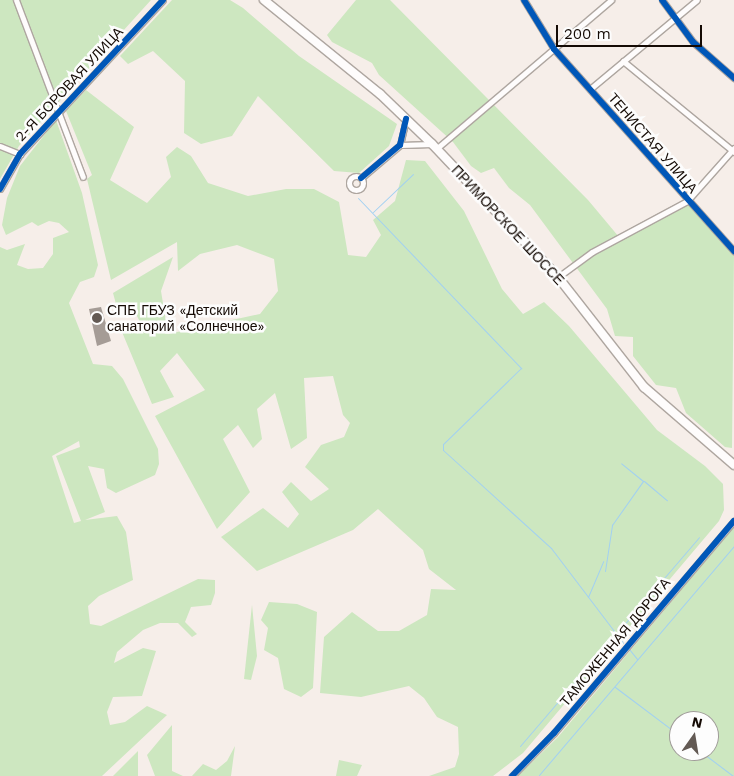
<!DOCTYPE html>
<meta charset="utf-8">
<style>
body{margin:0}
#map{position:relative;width:734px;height:776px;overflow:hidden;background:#f6eee9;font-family:"Work Sans",sans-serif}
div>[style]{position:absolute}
.green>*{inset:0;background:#cde7c0}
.stream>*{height:1px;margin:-0.5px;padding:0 0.5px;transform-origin:0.5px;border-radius:0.5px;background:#a1d0f2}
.building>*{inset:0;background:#a59c96}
.roads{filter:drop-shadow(1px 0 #aea6a0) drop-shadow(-1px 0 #aea6a0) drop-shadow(0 1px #aea6a0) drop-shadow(0 -1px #aea6a0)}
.minor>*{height:5px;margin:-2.5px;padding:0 2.5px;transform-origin:2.5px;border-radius:2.5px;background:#fefcfc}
.minor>.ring{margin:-2.5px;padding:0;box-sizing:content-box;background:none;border:5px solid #fefcfc;border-radius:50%}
.primary>*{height:8px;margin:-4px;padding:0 4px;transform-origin:4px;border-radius:4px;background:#fefcfc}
.cycleway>*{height:6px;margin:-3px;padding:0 3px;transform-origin:3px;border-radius:3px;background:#0057b8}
.dots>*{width:14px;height:14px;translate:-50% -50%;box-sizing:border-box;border:2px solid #fdfdfd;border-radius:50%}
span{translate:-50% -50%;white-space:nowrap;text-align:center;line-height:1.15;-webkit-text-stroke:5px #fdfdfd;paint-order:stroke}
.street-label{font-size:14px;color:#140a04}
.poi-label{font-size:14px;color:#140a04}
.left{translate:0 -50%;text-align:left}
.north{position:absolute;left:669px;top:711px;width:50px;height:50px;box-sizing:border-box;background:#fdfdfd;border:1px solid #a09c99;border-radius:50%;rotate:13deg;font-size:14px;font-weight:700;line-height:20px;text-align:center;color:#140a04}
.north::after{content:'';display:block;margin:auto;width:18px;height:22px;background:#635a54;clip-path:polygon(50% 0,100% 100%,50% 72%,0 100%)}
.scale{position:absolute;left:556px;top:25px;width:146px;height:22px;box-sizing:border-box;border:2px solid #140a04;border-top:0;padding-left:6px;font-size:15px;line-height:18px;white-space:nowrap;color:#140a04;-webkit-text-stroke:4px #fdfdfd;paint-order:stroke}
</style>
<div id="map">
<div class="green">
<div style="clip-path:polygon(0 0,151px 0,19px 146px,0 179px)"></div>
<div style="clip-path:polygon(172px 0,230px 0,243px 8px,299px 56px,397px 124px,389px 146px,359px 173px,334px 171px,258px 96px,232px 136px,201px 144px,184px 133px,185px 81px,153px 51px,128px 64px,120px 56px)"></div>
<div style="clip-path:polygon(356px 0,390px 0,588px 200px,619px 237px,683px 203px,690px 204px,734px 251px,732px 448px,725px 447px,686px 413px,676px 388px,656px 385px,633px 356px,633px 337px,615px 336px,607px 309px,530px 205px,509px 188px,494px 168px,481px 173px,471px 166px,453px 142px,379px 75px,372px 63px,332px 42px,327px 35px)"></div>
<div style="clip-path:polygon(86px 90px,134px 127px,110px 180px,147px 203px,171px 177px,166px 157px,177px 147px,191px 156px,208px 183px,248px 196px,286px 189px,314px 189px,339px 202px,348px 255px,366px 257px,381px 235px,373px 220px,395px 201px,406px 160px,425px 161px,464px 211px,502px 289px,523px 314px,544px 302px,569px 326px,657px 430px,705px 466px,723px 484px,724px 510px,719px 521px,523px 753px,493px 776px,429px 776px,455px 767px,459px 754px,458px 727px,437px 717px,424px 698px,409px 686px,361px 697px,320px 693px,324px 637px,352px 612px,378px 631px,399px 631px,427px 615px,431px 589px,456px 590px,429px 569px,423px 550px,378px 509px,353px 530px,257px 571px,221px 537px,263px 508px,288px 528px,299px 514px,282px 492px,291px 482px,311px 501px,329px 489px,305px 467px,321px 445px,344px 437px,350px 423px,343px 415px,333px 376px,304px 378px,307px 438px,291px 449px,275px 393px,257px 409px,262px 439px,253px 448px,238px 425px,223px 439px,250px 492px,217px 529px,155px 416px,205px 390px,177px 353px,160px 371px,174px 397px,152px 404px,122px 332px,141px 324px,134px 310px,116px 304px,113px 293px,173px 257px,161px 291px,168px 334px,260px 314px,278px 291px,274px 259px,237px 245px,200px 254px,178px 271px,177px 242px,111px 280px,87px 179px,92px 175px,66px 111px)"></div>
<div style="clip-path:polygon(evenodd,56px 120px,82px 193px,98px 265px,94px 277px,80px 282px,69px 303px,93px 364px,112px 366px,123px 379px,158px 449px,159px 464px,155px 475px,116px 493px,107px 488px,104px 469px,88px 466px,105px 512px,85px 520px,117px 516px,126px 532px,133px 580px,99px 596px,88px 606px,90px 624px,101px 626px,198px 579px,215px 580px,215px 593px,211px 605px,191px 607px,185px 622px,197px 634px,192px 637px,178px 623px,160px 623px,143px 630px,117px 652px,114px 663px,143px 648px,156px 651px,142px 696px,113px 697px,107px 712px,110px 725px,125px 722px,147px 706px,167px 715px,102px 776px,0 776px,0 247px,7px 250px,25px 244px,17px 265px,28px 269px,43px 268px,53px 254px,53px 238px,69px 232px,59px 223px,49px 221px,38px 226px,32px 222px,6px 235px,2px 225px,7px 198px,20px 166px,56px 120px,79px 441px,80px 447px,56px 456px,81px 521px,74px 523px,52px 456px,79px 441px)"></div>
<div style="clip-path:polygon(evenodd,734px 527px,734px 776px,518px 776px,558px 737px,734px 527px,679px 721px,709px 721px,709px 751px,679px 751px,679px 721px)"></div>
<div style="clip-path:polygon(269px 602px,297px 604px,317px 612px,313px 688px,301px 697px,284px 689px,278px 658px,264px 650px,268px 628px,261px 620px)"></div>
<div style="clip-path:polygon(252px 605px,257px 656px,251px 680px,244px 679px)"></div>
<div style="clip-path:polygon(172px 725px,172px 771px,183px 776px,155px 776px,147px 755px)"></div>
<div style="clip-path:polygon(235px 746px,231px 776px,192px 776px,203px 764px,216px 770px,227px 761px)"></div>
<div style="clip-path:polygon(138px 751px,138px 776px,113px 776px)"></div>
<div style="clip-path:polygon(339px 760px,362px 765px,357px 776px,336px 776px)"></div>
</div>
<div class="stream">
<div style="left:358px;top:198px;width:236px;rotate:46.2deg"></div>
<div style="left:521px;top:368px;width:109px;rotate:135.7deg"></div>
<div style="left:443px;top:444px;width:6px;rotate:90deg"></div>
<div style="left:443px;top:450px;width:146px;rotate:42.2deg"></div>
<div style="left:551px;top:548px;width:119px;rotate:52.8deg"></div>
<div style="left:373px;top:212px;width:55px;rotate:-43.5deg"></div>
<div style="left:644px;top:481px;width:30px;rotate:40deg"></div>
<div style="left:605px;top:571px;width:47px;rotate:-81.3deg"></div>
<div style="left:612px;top:525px;width:54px;rotate:-54.8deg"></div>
<div style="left:643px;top:481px;width:28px;rotate:-141deg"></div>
<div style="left:588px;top:597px;width:39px;rotate:-67deg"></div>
<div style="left:629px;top:649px;width:13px;rotate:51deg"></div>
<div style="left:615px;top:687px;width:80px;rotate:36.9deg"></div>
<div style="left:520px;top:746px;width:275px;rotate:-49.4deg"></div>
<div style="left:700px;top:751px;width:41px;rotate:37.1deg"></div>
<div style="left:539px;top:775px;width:301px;rotate:-49.6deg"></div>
</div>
<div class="building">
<div style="clip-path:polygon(101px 307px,111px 341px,97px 346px,89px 309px)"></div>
</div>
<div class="roads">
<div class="minor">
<div style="left:16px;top:0;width:189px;rotate:69.3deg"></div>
<div style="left:524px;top:0;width:57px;rotate:58.5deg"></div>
<div style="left:554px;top:49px;width:271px;rotate:48.3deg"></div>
<div style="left:662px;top:0;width:52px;rotate:53.6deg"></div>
<div style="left:693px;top:42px;width:55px;rotate:41.3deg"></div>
<div style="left:623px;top:61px;width:144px;rotate:39.3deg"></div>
<div style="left:590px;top:89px;width:139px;rotate:-39.8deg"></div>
<div style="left:400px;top:145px;width:32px;rotate:-2deg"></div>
<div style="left:0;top:146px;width:22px;rotate:22deg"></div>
<div style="left:436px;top:149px;width:230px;rotate:-40.4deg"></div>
<div class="ring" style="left:349px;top:176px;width:9px;height:9px"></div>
<div style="left:361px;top:178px;width:51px;rotate:-40.2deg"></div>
<div style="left:400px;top:145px;width:27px;rotate:-77deg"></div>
<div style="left:0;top:189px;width:40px;rotate:-60.3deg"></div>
<div style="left:20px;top:154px;width:210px;rotate:-47.1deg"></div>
<div style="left:558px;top:277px;width:42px;rotate:-36.3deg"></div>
<div style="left:592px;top:252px;width:108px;rotate:-28.2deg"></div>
<div style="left:687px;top:201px;width:71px;rotate:-48.4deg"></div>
<div style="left:512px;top:776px;width:60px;rotate:-45.7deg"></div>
<div style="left:554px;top:733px;width:278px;rotate:-49.7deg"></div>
</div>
<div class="primary">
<div style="left:264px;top:0;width:149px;rotate:39deg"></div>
<div style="left:380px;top:94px;width:72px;rotate:43.9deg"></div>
<div style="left:432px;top:144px;width:183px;rotate:46.5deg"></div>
<div style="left:558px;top:277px;width:140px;rotate:52deg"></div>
<div style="left:644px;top:387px;width:119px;rotate:40.9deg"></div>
</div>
</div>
<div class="cycleway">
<div style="left:524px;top:0;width:57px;rotate:58.5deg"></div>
<div style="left:554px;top:49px;width:271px;rotate:48.3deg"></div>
<div style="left:662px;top:0;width:52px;rotate:53.6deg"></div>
<div style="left:693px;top:42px;width:55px;rotate:41.3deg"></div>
<div style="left:361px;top:178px;width:51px;rotate:-40.2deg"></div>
<div style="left:400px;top:145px;width:27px;rotate:-77deg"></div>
<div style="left:0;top:189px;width:40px;rotate:-60.3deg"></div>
<div style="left:20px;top:154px;width:210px;rotate:-47.1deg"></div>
<div style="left:512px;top:776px;width:60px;rotate:-45.7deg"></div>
<div style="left:554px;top:733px;width:278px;rotate:-49.7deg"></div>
</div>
<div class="dots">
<div style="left:97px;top:318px;background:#635a54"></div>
</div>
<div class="street-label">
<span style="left:69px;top:84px;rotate:-47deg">2-Я БОРОВАЯ УЛИЦА</span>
<span style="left:653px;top:143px;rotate:49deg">ТЕНИСТАЯ УЛИЦА</span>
<span style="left:508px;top:225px;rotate:47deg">ПРИМОРСКОЕ ШОССЕ</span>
<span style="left:615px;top:642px;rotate:-50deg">ТАМОЖЕННАЯ ДОРОГА</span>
</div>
<div class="poi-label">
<span class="left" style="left:107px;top:318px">СПБ ГБУЗ «Детский<br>санаторий «Солнечное»</span>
</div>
<div class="north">N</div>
<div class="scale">200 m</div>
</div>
